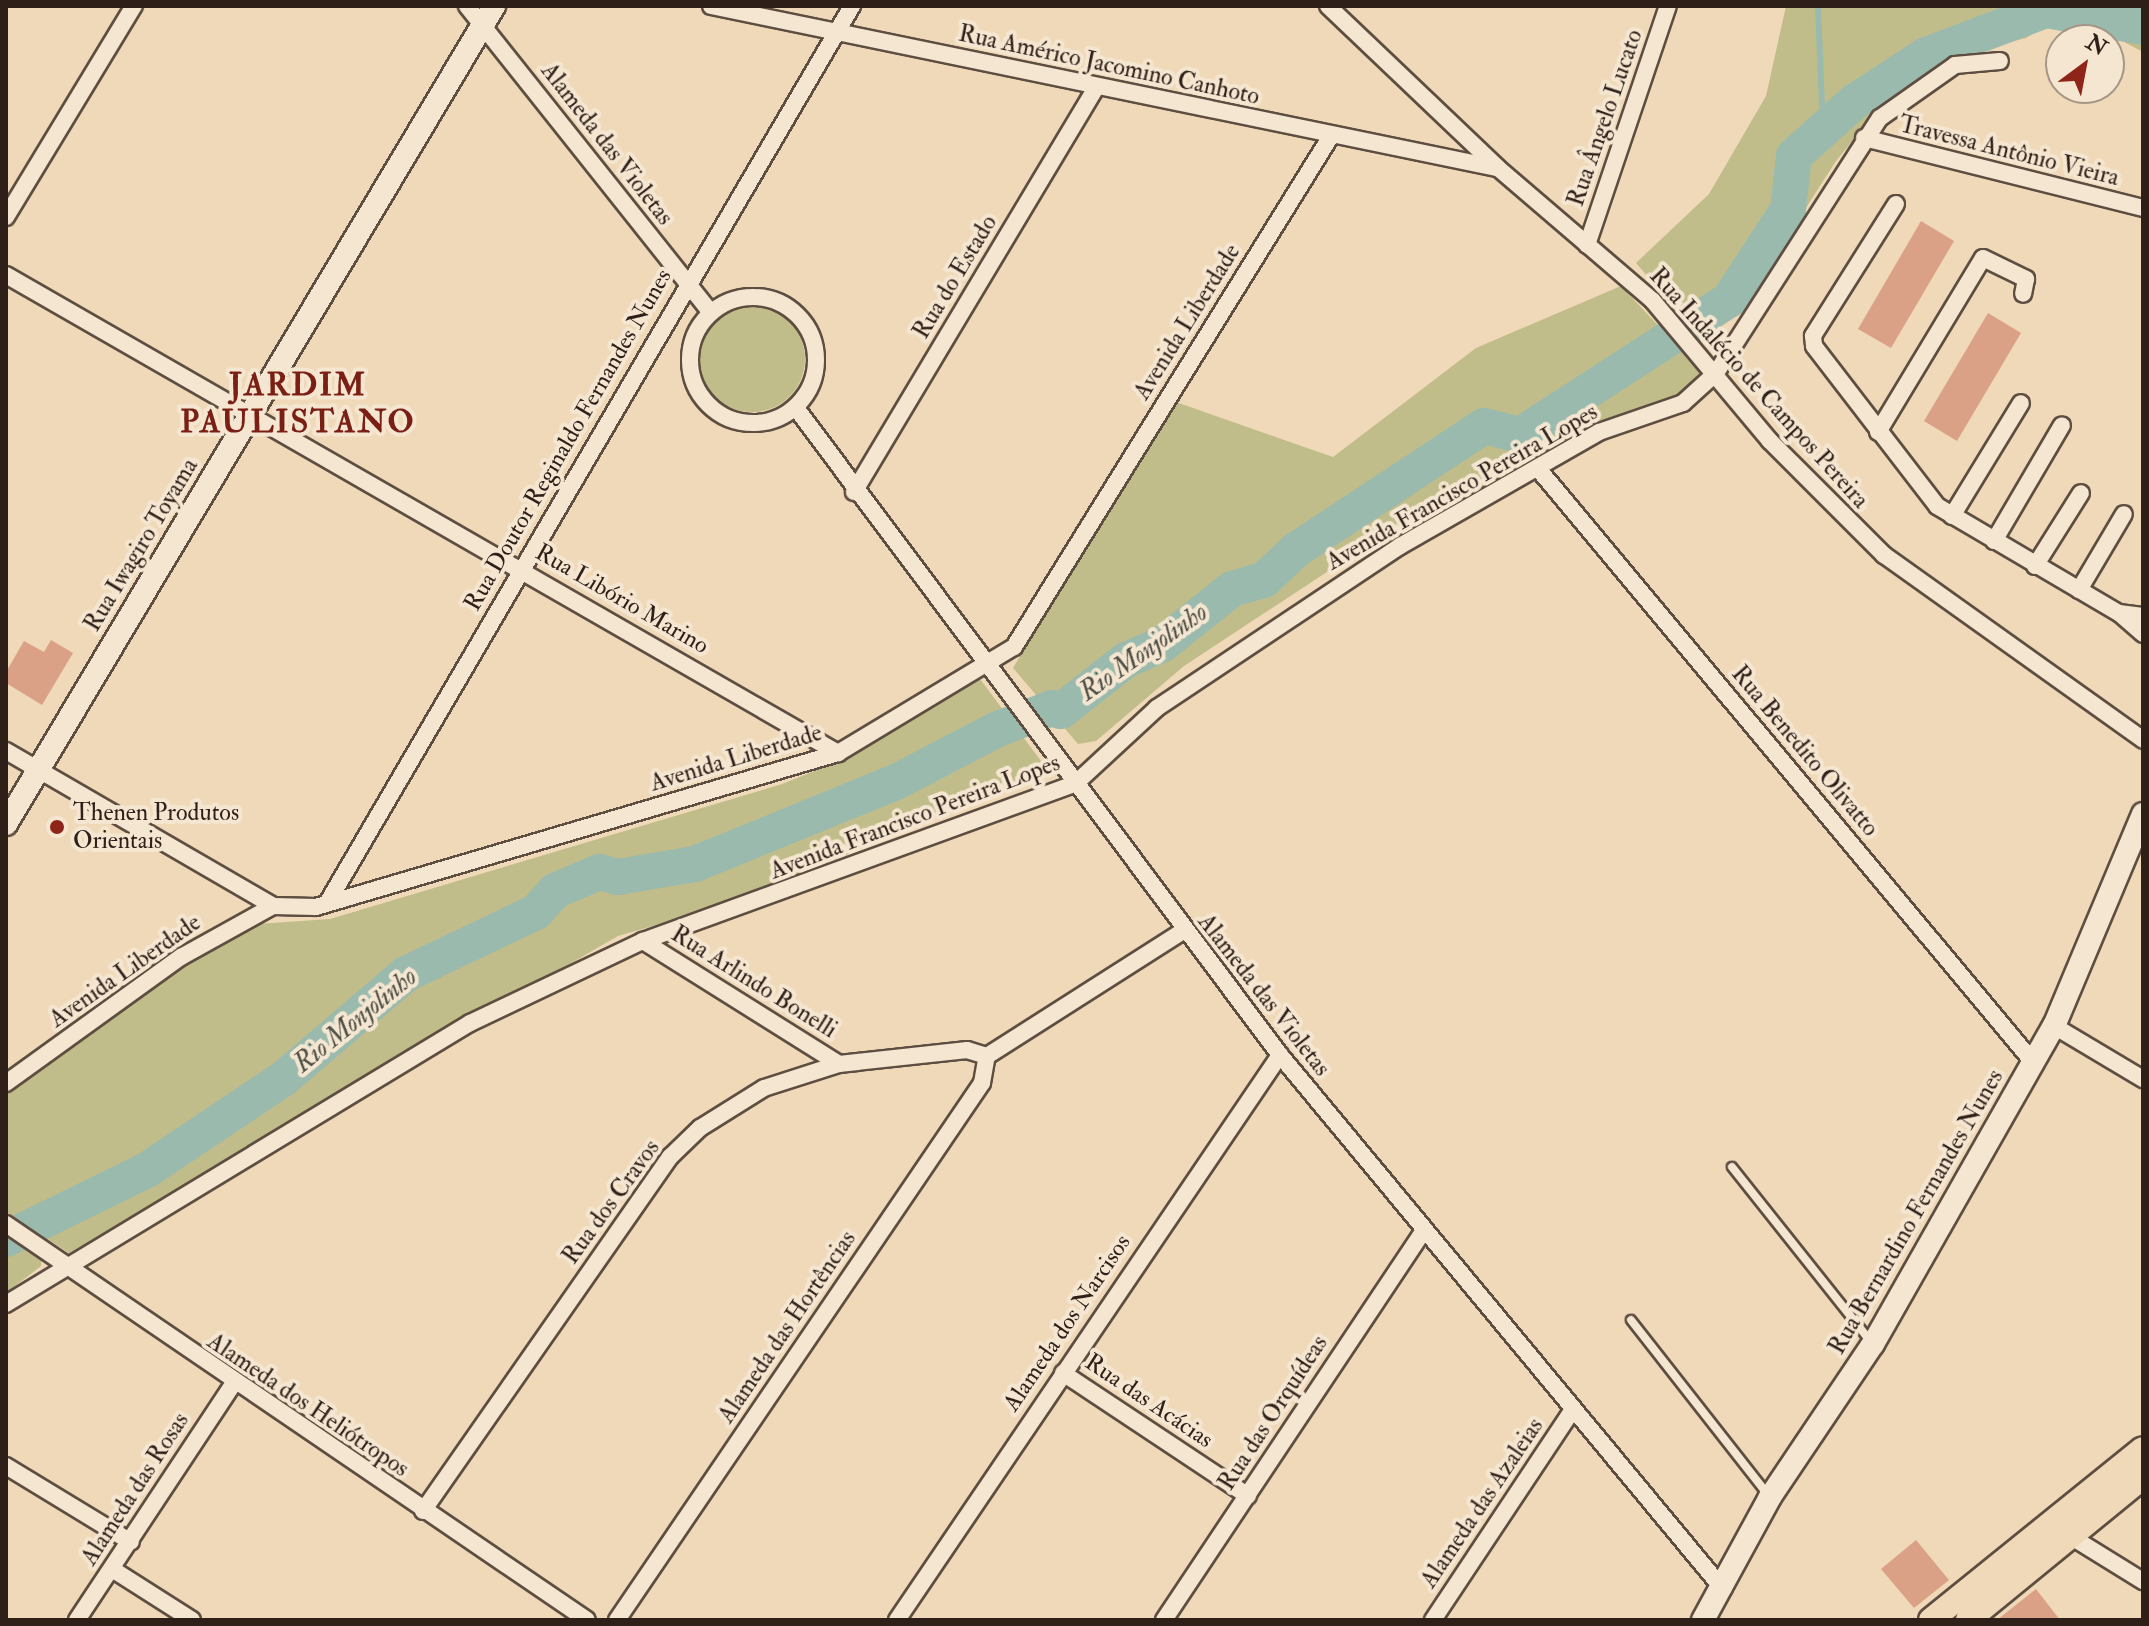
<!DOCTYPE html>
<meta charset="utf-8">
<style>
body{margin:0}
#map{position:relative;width:2149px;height:1626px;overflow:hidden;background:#efd9b8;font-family:"IM FELL Double Pica",serif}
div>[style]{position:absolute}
.green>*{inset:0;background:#c1bd8a}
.round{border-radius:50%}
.stream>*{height:6px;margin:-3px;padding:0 3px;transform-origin:3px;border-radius:3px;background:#9abaad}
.river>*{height:36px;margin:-18px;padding:0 18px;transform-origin:18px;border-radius:18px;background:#9abaad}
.building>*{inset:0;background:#dba186}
.roads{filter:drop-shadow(2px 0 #5e4e41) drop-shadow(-2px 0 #5e4e41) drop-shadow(0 2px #5e4e41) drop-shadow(0 -2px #5e4e41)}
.lane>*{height:8px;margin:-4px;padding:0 4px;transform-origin:4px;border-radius:4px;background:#f5e6d1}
.street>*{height:16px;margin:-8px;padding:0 8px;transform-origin:8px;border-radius:8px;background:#f5e6d1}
.street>.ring{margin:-8px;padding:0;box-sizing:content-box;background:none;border:16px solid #f5e6d1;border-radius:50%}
.secondary>*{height:22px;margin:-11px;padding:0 11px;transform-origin:11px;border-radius:11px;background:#f5e6d1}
.primary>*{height:24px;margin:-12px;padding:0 12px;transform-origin:12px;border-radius:12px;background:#efd9b8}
.dots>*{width:22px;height:22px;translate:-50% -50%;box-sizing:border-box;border:4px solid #f5e6d1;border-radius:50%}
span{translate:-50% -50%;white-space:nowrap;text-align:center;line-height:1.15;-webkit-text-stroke:8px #f5e6d1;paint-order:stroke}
.street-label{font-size:24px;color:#2e1f19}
.poi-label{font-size:24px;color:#2e1f19}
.left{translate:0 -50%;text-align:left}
.water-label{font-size:26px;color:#4e4e45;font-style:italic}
.district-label{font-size:32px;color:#7a1f14;font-weight:700;letter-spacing:2px}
.frame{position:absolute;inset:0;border:8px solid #2e1f19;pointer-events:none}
.north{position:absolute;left:2045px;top:24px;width:80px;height:80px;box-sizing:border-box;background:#f5e6d1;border:2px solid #a59687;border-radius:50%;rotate:32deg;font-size:22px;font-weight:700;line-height:32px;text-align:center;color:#2e1f19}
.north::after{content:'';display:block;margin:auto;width:28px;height:36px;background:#8f2418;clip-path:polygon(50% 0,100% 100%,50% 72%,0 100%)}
</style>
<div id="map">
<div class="green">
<div style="clip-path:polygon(1786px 6px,2143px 6px,2143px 52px,2107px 33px,2052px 22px,2026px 38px,1945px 57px,1900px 83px,1836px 161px,1745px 303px,1705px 343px,1636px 263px,1709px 194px,1766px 96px)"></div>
<div style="clip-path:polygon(1621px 286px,1701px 371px,1679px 396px,1589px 424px,1522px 473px,1383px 535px,1184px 666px,1096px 741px,1078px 744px,1013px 668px,1176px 402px,1333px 457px,1476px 348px)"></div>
<div class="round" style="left:699px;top:306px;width:106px;height:106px"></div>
<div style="clip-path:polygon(980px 679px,1041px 761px,1039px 774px,729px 904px,618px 936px,69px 1253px,6px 1212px,6px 1089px,245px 925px,330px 919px,782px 784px,842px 760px)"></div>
<div style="clip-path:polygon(6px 1233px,42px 1254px,41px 1266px,6px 1293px)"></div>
</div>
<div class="stream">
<div style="left:1818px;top:6px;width:126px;rotate:87.7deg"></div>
</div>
<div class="river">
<div style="left:6px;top:1239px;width:157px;rotate:-26.1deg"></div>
<div style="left:147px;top:1170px;width:164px;rotate:-33.8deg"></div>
<div style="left:283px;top:1079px;width:162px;rotate:-40.5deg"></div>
<div style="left:406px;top:974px;width:144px;rotate:-25.5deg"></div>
<div style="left:536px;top:912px;width:28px;rotate:-48deg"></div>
<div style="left:555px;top:891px;width:48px;rotate:-23.4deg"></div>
<div style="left:599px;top:872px;width:20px;rotate:15deg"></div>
<div style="left:618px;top:877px;width:78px;rotate:-9.6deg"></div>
<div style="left:695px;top:864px;width:219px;rotate:-22.2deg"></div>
<div style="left:898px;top:781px;width:113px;rotate:-27.5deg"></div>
<div style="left:998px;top:729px;width:58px;rotate:-21.3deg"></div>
<div style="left:1052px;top:708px;width:9px;rotate:18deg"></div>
<div style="left:1061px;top:711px;width:83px;rotate:-38.1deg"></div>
<div style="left:1126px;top:660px;width:40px;rotate:-23.4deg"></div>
<div style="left:1163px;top:644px;width:88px;rotate:-38.6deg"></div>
<div style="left:1232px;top:589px;width:33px;rotate:-16deg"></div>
<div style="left:1264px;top:580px;width:44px;rotate:-43.2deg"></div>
<div style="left:1296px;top:550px;width:225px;rotate:-33.4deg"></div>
<div style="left:1484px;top:426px;width:37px;rotate:14deg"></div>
<div style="left:1520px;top:435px;width:249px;rotate:-32.9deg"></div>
<div style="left:1729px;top:300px;width:108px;rotate:-56.8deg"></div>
<div style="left:1788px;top:210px;width:54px;rotate:-83.7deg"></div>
<div style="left:1794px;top:156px;width:81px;rotate:-42deg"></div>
<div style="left:1854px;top:102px;width:86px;rotate:-33.1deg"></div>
<div style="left:1926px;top:55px;width:128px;rotate:-20.6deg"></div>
<div style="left:2046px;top:10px;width:98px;rotate:9.9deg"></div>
</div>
<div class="building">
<div style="clip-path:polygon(1921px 221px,1954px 241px,1891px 348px,1858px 329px)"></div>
<div style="clip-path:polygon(1988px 313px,2021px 333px,1957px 441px,1924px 421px)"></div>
<div style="clip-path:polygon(51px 640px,73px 653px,42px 705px,6px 683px,6px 672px,24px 641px,44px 652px)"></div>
<div style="clip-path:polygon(1916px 1540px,1949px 1580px,1914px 1608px,1881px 1569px)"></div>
<div style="clip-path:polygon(2036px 1589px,2060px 1620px,1997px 1620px)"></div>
</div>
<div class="roads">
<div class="lane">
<div style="left:1732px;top:1167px;width:223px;rotate:51.5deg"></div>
<div style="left:1631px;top:1320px;width:224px;rotate:51.9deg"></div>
</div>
<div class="street">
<div style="left:467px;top:6px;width:391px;rotate:51.5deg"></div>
<div style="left:711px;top:6px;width:803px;rotate:11.65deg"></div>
<div style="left:1328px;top:6px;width:235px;rotate:43.6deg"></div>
<div style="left:1498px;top:168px;width:204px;rotate:40.6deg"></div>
<div style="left:1653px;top:301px;width:182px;rotate:50.1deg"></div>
<div style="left:1770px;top:441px;width:161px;rotate:45deg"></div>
<div style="left:1884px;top:555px;width:318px;rotate:35.5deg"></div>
<div style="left:1864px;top:138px;width:288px;rotate:14.1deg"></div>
<div style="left:1896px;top:204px;width:156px;rotate:122.2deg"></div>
<div style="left:1813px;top:336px;width:10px;rotate:84deg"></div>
<div style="left:1814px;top:346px;width:202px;rotate:52.4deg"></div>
<div style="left:1937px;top:506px;width:211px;rotate:30.5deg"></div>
<div style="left:2119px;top:613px;width:32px;rotate:41deg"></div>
<div style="left:6px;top:217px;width:247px;rotate:-58.8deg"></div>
<div style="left:1587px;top:245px;width:252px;rotate:-71.3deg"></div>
<div style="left:6px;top:275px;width:960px;rotate:29.88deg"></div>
<div class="ring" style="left:690px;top:297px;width:110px;height:110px"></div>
<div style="left:796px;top:408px;width:808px;rotate:53.2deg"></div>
<div style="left:1280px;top:1055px;width:694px;rotate:50.32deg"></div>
<div style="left:1878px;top:432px;width:203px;rotate:-58.9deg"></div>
<div style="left:1983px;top:258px;width:48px;rotate:26deg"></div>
<div style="left:2026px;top:279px;width:15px;rotate:101deg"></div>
<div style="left:1540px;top:471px;width:770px;rotate:50.17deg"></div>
<div style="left:854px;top:492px;width:472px;rotate:-59.1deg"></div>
<div style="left:1952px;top:516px;width:132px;rotate:-58.6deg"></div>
<div style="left:1994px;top:541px;width:134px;rotate:-59.6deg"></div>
<div style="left:2035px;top:566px;width:86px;rotate:-57.8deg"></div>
<div style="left:2079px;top:590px;width:88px;rotate:-59.4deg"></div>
<div style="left:2119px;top:613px;width:24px;rotate:7deg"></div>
<div style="left:6px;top:751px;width:309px;rotate:30.1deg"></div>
<div style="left:329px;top:900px;width:1036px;rotate:-59.67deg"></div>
<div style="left:643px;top:941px;width:231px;rotate:32.1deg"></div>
<div style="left:2054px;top:1026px;width:104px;rotate:30.8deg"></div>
<div style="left:6px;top:1083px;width:216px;rotate:-35.8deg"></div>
<div style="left:181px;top:957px;width:105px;rotate:-29deg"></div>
<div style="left:273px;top:906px;width:43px;rotate:1.3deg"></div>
<div style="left:316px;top:907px;width:544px;rotate:-16.44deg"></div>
<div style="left:838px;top:753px;width:205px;rotate:-31.1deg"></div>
<div style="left:1014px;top:647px;width:601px;rotate:-58.19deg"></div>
<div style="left:6px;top:1224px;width:703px;rotate:34.28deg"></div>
<div style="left:6px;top:1304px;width:542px;rotate:-31.2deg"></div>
<div style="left:470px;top:1023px;width:191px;rotate:-25.4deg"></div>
<div style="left:643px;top:941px;width:461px;rotate:-20deg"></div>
<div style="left:1076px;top:783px;width:110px;rotate:-42.8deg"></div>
<div style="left:1157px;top:708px;width:292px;rotate:-33.7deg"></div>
<div style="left:1400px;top:546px;width:229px;rotate:-29.8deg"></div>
<div style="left:1599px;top:432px;width:89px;rotate:-19deg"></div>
<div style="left:1683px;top:403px;width:45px;rotate:-42.3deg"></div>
<div style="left:1716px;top:373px;width:303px;rotate:-57.3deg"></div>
<div style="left:1880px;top:118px;width:92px;rotate:-35.2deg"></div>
<div style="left:1955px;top:65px;width:45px;rotate:-5.1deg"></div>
<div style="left:1063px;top:1373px;width:222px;rotate:33.6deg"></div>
<div style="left:6px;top:1466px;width:146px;rotate:31.3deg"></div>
<div style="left:423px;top:1511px;width:432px;rotate:-55.1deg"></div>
<div style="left:670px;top:1157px;width:42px;rotate:-44deg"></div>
<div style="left:700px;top:1128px;width:75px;rotate:-32deg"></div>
<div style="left:764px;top:1088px;width:79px;rotate:-17.7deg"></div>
<div style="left:839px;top:1064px;width:129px;rotate:-6.2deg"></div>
<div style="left:967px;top:1050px;width:21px;rotate:17deg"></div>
<div style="left:987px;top:1056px;width:232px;rotate:-32.5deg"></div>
<div style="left:2070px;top:1536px;width:86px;rotate:31.7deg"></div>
<div style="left:112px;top:1569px;width:95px;rotate:32.5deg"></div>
<div style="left:77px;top:1620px;width:283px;rotate:-56.5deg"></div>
<div style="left:617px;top:1620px;width:649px;rotate:-55.8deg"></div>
<div style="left:982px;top:1083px;width:27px;rotate:-80deg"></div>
<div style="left:897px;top:1620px;width:683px;rotate:-55.87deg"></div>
<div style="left:1164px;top:1620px;width:465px;rotate:-56.3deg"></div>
<div style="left:1433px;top:1620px;width:250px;rotate:-56.4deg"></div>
</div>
<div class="secondary">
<div style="left:6px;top:824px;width:953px;rotate:-59.18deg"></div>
<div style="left:1703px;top:1620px;width:140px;rotate:-61.4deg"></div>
<div style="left:1770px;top:1497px;width:184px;rotate:-56.1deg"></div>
<div style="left:1873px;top:1344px;width:366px;rotate:-60.4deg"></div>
<div style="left:2054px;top:1026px;width:230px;rotate:-67.2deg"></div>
</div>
<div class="primary">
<div style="left:1931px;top:1620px;width:272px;rotate:-38.9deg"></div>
<div style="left:1968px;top:1620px;width:226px;rotate:-39.3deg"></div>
</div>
</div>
<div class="dots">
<div style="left:57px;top:827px;background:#8f2418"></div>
</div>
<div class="street-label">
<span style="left:1109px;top:65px;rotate:12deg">Rua Américo Jacomino Canhoto</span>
<span style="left:1605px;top:118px;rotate:-71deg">Rua Ângelo Lucato</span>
<span style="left:607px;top:144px;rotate:52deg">Alameda das Violetas</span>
<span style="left:2009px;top:151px;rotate:14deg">Travessa Antônio Vieira</span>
<span style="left:955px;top:277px;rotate:-59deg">Rua do Estado</span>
<span style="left:1187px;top:322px;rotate:-58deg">Avenida Liberdade</span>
<span style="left:1759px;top:388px;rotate:48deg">Rua Indalécio de Campos Pereira</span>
<span style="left:568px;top:440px;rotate:-60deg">Rua Doutor Reginaldo Fernandes Nunes</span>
<span style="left:1462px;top:487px;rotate:-30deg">Avenida Francisco Pereira Lopes</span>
<span style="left:141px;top:545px;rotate:-59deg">Rua Iwagiro Toyama</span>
<span style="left:622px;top:599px;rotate:30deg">Rua Libório Marino</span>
<span style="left:1805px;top:751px;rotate:50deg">Rua Benedito Olivatto</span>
<span style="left:736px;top:758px;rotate:-17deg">Avenida Liberdade</span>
<span style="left:915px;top:817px;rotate:-21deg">Avenida Francisco Pereira Lopes</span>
<span style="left:125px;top:971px;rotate:-35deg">Avenida Liberdade</span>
<span style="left:754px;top:982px;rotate:32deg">Rua Arlindo Bonelli</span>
<span style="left:1264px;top:995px;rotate:52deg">Alameda das Violetas</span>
<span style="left:611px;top:1202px;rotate:-54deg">Rua dos Cravos</span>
<span style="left:1916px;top:1212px;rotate:-60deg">Rua Bernardino Fernandes Nunes</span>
<span style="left:1067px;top:1323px;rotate:-56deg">Alameda dos Narcisos</span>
<span style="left:787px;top:1327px;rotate:-56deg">Alameda das Hortências</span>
<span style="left:1149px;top:1401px;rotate:34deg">Rua das Acácias</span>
<span style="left:308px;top:1405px;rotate:34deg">Alameda dos Heliótropos</span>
<span style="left:1273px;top:1413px;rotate:-57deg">Rua das Orquídeas</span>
<span style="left:135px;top:1489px;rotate:-57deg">Alameda das Rosas</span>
<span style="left:1482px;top:1503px;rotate:-56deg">Alameda das Azaleias</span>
</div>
<div class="poi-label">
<span class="left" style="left:73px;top:827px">Thenen Produtos<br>Orientais</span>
</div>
<div class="water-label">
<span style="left:1144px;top:653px;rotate:-35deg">Rio Monjolinho</span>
<span style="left:356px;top:1021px;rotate:-39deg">Rio Monjolinho</span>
</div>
<div class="district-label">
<span style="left:298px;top:404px">JARDIM<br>PAULISTANO</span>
</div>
<div class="frame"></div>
<div class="north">N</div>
</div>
